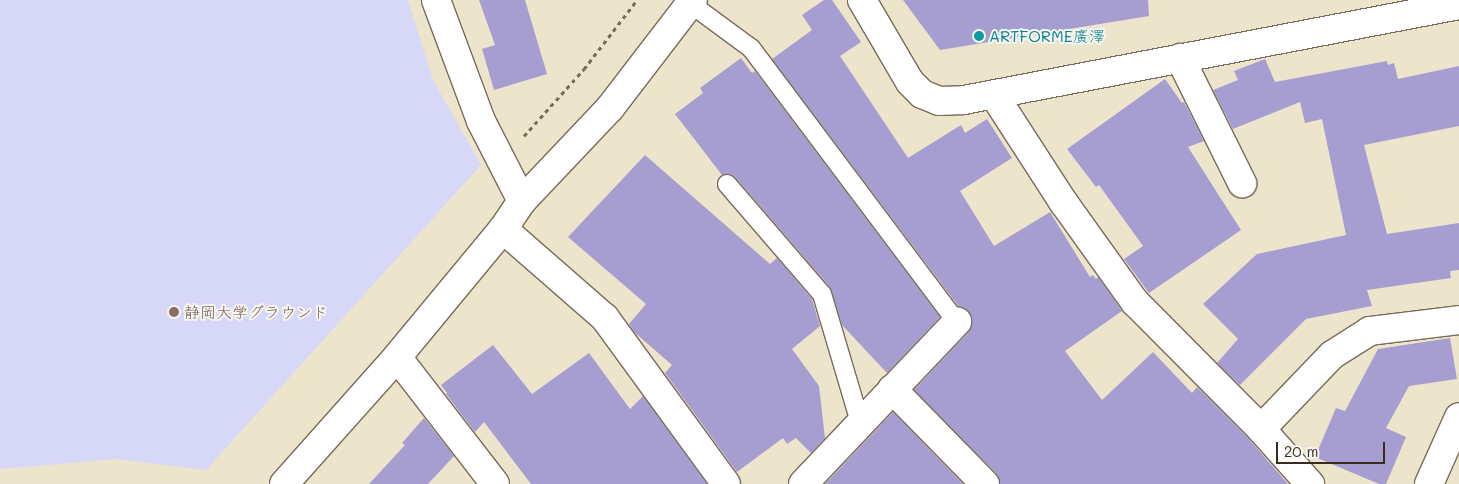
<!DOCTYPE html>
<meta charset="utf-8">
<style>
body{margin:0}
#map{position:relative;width:1459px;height:484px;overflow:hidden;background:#ede5cb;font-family:Mali,"Klee One",sans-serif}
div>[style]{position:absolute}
.built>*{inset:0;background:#d7d7f8}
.building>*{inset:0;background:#a69ed0}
.path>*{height:3px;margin-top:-1.5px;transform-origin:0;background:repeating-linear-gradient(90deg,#796b5b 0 4px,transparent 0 8px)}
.roads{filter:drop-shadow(1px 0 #796b5b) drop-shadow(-1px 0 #796b5b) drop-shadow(0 1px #796b5b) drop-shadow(0 -1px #796b5b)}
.service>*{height:18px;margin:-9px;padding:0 9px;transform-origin:9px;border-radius:9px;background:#fff}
.minor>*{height:28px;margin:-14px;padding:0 14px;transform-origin:14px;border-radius:14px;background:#fff}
.tertiary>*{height:28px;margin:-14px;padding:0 14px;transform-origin:14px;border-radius:14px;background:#fff}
.dots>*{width:14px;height:14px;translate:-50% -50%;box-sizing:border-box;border:2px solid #f6f6f2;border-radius:50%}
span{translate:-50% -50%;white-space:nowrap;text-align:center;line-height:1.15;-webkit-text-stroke:4px #f6f6f2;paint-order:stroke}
.culture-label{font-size:16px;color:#0d838f}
.left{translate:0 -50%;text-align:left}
.education-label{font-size:16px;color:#785e54}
.scale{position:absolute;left:1276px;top:442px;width:109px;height:22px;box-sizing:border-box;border:2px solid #3b2a1e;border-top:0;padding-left:6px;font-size:15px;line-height:18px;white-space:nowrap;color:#3b2a1e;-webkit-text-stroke:4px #f6f6f2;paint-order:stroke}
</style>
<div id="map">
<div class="built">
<div style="clip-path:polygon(0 0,408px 0,433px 80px,481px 165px,206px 470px,117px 459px,0 469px)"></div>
</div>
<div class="building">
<div style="clip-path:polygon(479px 0,525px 0,547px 74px,494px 90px,482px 49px,495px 45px)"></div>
<div style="clip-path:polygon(824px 0,832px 0,861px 42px,840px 56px,908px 158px,961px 125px,965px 133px,987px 119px,1012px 158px,960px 191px,994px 246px,1050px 212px,1090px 277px,1093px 275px,1096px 279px,1098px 277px,1122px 311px,1065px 351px,1102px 400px,1153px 352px,1192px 393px,1197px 387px,1247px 437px,1288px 484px,1000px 484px,996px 473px,914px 390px,968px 333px,972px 325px,972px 317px,967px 310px,959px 307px,772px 59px,812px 30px,802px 15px)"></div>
<div style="clip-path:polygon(903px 0,1148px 0,1149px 16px,940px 50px)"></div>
<div style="clip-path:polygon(741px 58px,752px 73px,755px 71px,940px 317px,887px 373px,842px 325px,830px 287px,735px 177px,730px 174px,722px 175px,675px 114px,703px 93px,700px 88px)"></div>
<div style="clip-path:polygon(1265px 59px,1275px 82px,1387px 61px,1388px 65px,1394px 63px,1398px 79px,1459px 66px,1459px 126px,1364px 145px,1387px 234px,1459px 223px,1459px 270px,1450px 271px,1451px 278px,1367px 290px,1372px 306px,1306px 319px,1240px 385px,1217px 363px,1238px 339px,1203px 304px,1257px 254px,1346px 235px,1322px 119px,1305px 123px,1300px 102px,1233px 129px,1213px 90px,1238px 80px,1234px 71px)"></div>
<div style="clip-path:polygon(1165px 79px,1182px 103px,1184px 102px,1204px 141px,1188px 147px,1241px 230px,1149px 293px,1124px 259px,1143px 246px,1099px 185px,1096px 187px,1067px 149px)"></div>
<div style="clip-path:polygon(645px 155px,770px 264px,777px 258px,812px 299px,820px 326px,792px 349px,819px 386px,825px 438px,811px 453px,796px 438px,787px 444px,783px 438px,737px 472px,665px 373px,672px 365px,634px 332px,629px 324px,646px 304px,568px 237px)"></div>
<div style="clip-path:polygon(1450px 338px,1457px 379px,1409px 386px,1386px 428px,1406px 437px,1386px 484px,1379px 484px,1315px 457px,1336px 408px,1345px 411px,1378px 349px)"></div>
<div style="clip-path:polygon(493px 345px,532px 394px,589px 353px,630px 409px,643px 396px,707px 484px,531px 484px,484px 422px,475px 432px,446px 394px,447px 393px,441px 385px)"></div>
<div style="clip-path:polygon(893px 412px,963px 484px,825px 484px)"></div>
<div style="clip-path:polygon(424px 418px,454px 456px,428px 484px,369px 484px,405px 445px,402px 443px)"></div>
</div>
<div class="path">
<div style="left:524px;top:136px;width:90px;rotate:-48.2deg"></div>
<div style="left:584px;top:69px;width:87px;rotate:-52.5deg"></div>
</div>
<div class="roads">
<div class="service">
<div style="left:691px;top:4px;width:74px;rotate:36.3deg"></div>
<div style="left:751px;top:48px;width:343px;rotate:53.1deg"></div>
<div style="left:727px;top:184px;width:145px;rotate:49.2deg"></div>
<div style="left:822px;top:294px;width:134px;rotate:73.5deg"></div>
</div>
<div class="minor">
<div style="left:436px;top:0;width:129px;rotate:69.6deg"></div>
<div style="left:481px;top:121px;width:90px;rotate:62.9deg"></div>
<div style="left:862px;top:0;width:95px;rotate:59.7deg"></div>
<div style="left:910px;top:82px;width:17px;rotate:45deg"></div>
<div style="left:922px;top:94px;width:18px;rotate:22deg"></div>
<div style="left:939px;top:101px;width:25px;rotate:-2deg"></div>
<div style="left:964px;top:100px;width:504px;rotate:-10.86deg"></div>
<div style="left:1180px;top:58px;width:140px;rotate:63.6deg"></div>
<div style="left:994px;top:95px;width:129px;rotate:57.1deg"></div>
<div style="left:1064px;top:203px;width:122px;rotate:54.4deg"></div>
<div style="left:1135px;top:302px;width:179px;rotate:45.2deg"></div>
<div style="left:1261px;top:429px;width:74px;rotate:48.3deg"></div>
<div style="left:503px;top:229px;width:135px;rotate:41.1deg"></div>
<div style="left:605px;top:318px;width:205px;rotate:53.9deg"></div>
<div style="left:397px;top:357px;width:160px;rotate:52.3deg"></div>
<div style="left:892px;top:389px;width:133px;rotate:45.6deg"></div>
<div style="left:1261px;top:429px;width:103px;rotate:-46.2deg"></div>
<div style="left:1332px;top:355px;width:45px;rotate:-32.3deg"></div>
<div style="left:1370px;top:331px;width:90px;rotate:-7deg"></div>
<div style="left:803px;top:484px;width:224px;rotate:-46.5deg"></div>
<div style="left:1429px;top:484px;width:73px;rotate:-65.9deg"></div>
</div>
<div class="tertiary">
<div style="left:284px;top:484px;width:170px;rotate:-48.3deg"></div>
<div style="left:397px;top:357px;width:166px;rotate:-50.4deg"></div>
<div style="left:503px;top:229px;width:34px;rotate:-56deg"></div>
<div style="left:522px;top:201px;width:128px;rotate:-46.6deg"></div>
<div style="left:610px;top:108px;width:136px;rotate:-52.5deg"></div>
</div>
</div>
<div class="dots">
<div style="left:979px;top:36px;background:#0f9aa8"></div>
<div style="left:174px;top:312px;background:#8d6e63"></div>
</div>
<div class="culture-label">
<span class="left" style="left:989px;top:36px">ARTFORME廣澤</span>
</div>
<div class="education-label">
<span class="left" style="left:184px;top:312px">静岡大学グラウンド</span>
</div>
<div class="scale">20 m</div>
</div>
